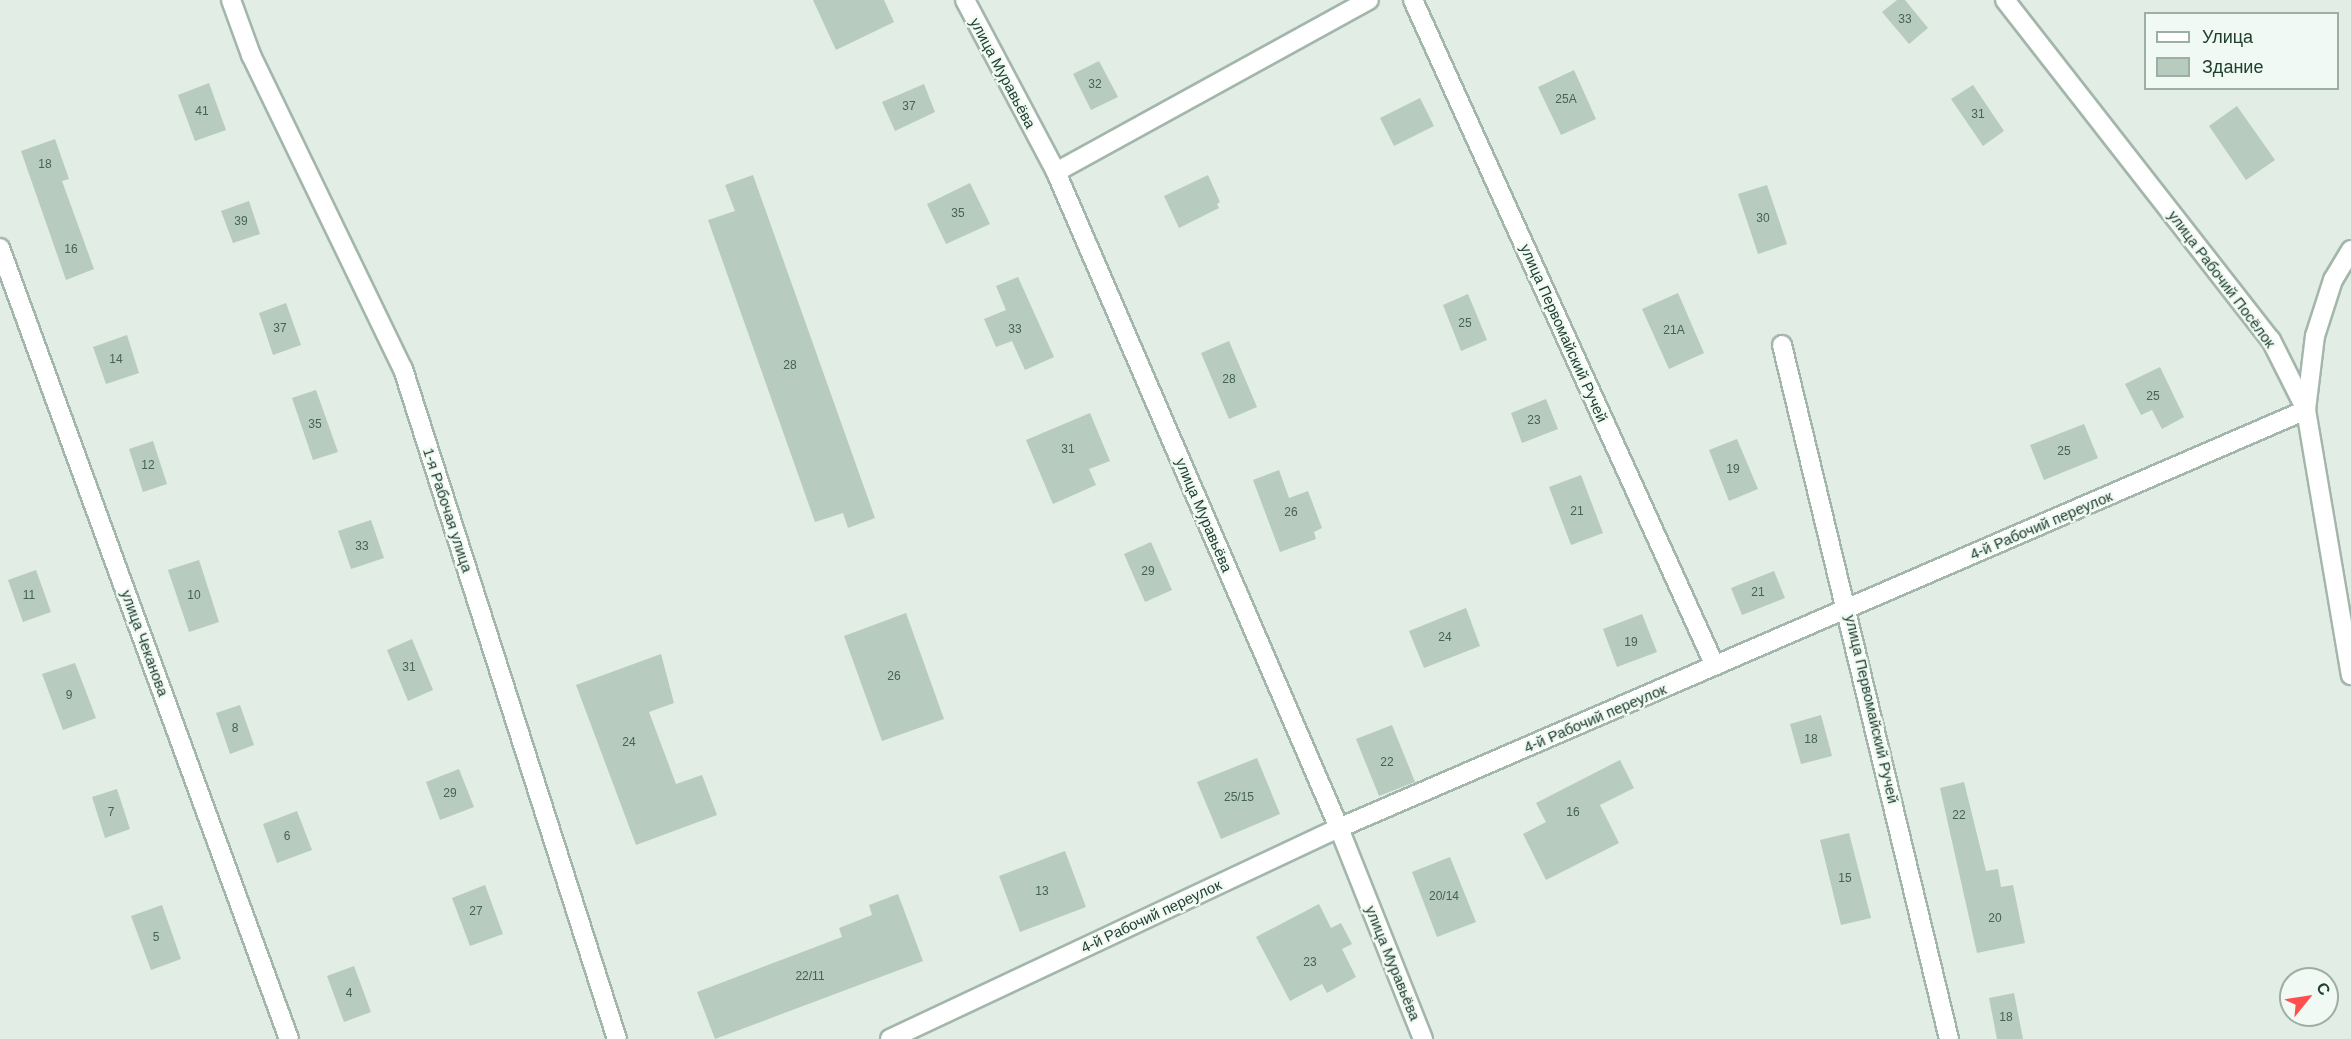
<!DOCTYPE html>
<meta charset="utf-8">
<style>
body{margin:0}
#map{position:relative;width:2351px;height:1039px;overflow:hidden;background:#e1ede5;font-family:Arial,sans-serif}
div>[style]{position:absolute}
.building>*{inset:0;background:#b8cbbf}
.roads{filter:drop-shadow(2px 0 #a3b6ab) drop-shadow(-2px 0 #a3b6ab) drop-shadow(0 2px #a3b6ab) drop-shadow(0 -2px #a3b6ab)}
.street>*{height:18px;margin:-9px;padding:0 9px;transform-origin:9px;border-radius:9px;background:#fff}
span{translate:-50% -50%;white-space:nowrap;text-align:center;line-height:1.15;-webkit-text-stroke:4.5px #f1f9f4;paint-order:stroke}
.number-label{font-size:12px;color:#456353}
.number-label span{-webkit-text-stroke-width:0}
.street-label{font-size:15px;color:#1f402f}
.legend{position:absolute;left:2144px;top:12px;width:195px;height:78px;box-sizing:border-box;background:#f1f9f4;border:2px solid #9dafa5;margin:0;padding:8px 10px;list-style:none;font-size:18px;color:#1f402f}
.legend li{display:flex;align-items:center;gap:12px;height:30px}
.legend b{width:30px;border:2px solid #9dafa5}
.north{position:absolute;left:2279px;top:967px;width:60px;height:60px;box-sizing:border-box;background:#f1f9f4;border:2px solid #9dafa5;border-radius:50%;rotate:60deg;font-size:16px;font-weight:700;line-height:24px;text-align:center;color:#1f402f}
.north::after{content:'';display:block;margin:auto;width:21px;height:27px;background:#ff4f4d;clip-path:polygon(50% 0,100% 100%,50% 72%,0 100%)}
</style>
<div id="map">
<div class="building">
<div style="clip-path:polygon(813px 0,884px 0,894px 22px,836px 50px)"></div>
<div style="clip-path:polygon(1897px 0,1905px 0,1928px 28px,1909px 44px,1882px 12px)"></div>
<div style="clip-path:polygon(1099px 61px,1118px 97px,1091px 110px,1073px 74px)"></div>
<div style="clip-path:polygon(1574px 70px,1596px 119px,1561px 135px,1538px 87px)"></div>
<div style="clip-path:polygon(209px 83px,226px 130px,195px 141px,178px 95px)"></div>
<div style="clip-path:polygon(924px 84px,935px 112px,895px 131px,882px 102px)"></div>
<div style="clip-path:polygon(1973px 85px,2004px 131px,1983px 146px,1951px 99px)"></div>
<div style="clip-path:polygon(1420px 98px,1434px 126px,1394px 146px,1380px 118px)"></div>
<div style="clip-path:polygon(2237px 106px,2275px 160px,2246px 180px,2209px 126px)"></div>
<div style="clip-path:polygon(55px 139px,69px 179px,62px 181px,94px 269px,66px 280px,21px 151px)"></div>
<div style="clip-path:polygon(753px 175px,875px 518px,848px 528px,843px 513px,815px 522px,708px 220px,735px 211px,725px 185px)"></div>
<div style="clip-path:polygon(1208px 175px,1220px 202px,1217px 204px,1219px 208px,1179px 228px,1164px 196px)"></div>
<div style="clip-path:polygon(970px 183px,990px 224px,946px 244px,927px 204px)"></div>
<div style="clip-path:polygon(1767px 185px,1787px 244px,1758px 254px,1738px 194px)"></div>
<div style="clip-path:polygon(249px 201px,260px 234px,233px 243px,221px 211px)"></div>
<div style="clip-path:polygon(1018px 277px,1054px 357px,1025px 370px,1012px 341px,996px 347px,984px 319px,1006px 310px,996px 286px)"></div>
<div style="clip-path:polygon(1678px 293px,1704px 353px,1669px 369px,1642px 309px)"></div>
<div style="clip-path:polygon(1468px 294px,1487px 340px,1461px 351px,1443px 305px)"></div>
<div style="clip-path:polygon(286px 303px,301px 345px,273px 355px,259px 313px)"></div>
<div style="clip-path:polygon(127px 335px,139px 373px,106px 384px,93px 347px)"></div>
<div style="clip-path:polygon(1229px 341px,1257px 407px,1229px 419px,1201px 353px)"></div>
<div style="clip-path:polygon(2160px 367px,2184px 417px,2162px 429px,2152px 410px,2141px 415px,2125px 384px)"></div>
<div style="clip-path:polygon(316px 390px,338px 452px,313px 460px,292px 398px)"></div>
<div style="clip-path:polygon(1546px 399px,1558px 429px,1522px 443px,1511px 413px)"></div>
<div style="clip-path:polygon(1090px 413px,1110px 461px,1089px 469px,1096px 485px,1053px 504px,1026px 440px)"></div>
<div style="clip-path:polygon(2084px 424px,2098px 458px,2044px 480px,2030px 445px)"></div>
<div style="clip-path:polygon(1737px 439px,1758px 489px,1729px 501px,1709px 450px)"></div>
<div style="clip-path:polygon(153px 441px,167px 484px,143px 492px,129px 449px)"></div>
<div style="clip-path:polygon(1279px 470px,1289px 498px,1308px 491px,1322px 528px,1314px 532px,1316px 539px,1280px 552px,1253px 480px)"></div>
<div style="clip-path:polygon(1581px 475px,1603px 533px,1571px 545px,1549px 487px)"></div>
<div style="clip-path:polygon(371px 520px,384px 558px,351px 569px,338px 531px)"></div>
<div style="clip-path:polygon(1151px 542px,1172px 590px,1145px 602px,1124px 554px)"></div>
<div style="clip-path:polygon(199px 560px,219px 622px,189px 632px,168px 570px)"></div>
<div style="clip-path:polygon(36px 570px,51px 612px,23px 622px,8px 580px)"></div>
<div style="clip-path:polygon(1774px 571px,1785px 598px,1742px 615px,1731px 588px)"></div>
<div style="clip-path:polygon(1466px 608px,1480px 646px,1424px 668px,1409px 631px)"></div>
<div style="clip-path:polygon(906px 613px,944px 719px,882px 741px,844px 636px)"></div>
<div style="clip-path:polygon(1642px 614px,1657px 652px,1617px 667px,1603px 629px)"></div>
<div style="clip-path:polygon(412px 639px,433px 690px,408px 701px,387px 650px)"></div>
<div style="clip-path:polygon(661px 654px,674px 703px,649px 712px,676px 784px,702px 775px,717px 815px,636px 845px,576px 685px)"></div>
<div style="clip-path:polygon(75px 663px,96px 718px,63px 730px,42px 674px)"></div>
<div style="clip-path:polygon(240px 705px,254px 745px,230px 754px,216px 713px)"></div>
<div style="clip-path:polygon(1821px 715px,1832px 756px,1801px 764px,1790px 724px)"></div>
<div style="clip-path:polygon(1392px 725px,1415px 782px,1379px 796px,1356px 739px)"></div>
<div style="clip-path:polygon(1257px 758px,1280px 814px,1221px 839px,1197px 782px)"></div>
<div style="clip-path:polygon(1620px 760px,1634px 788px,1600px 805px,1619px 843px,1546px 880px,1523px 834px,1546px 822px,1536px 803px)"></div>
<div style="clip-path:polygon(459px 769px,474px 807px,440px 820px,426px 782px)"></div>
<div style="clip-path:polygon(1964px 782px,1986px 871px,1998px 869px,2001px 887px,2013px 885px,2025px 943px,1977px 953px,1940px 788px)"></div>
<div style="clip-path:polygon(117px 789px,130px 829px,105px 838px,92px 797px)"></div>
<div style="clip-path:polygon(297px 811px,312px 850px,277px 863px,263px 824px)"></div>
<div style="clip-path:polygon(1849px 833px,1871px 918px,1841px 925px,1820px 840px)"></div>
<div style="clip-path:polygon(1065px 851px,1086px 907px,1020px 932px,999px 876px)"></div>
<div style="clip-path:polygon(1450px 857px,1476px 922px,1437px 937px,1412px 872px)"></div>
<div style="clip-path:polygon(485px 885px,503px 934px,470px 946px,452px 898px)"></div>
<div style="clip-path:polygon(898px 894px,923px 961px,715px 1039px,697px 992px,842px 937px,839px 928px,872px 915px,869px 905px)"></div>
<div style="clip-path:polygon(1319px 904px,1331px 928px,1341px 923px,1352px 944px,1342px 949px,1356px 977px,1327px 993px,1322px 984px,1290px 1001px,1256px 937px)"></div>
<div style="clip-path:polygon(162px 905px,181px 959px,151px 970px,131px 916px)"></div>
<div style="clip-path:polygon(354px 966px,371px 1012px,344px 1022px,327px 976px)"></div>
<div style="clip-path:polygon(2014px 993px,2023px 1039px,1997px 1039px,1989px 998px)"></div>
</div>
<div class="roads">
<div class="street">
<div style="left:231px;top:0;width:59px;rotate:70deg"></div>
<div style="left:251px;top:55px;width:349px;rotate:64.2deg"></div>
<div style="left:403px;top:369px;width:703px;rotate:72.29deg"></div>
<div style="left:965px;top:0;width:195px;rotate:62.1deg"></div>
<div style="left:1056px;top:172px;width:714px;rotate:66.66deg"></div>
<div style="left:1339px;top:828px;width:227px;rotate:68.3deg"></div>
<div style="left:1413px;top:0;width:731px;rotate:65.61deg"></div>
<div style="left:2005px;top:0;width:432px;rotate:52deg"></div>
<div style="left:2271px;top:340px;width:78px;rotate:63.4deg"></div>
<div style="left:2306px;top:410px;width:269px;rotate:80.4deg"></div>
<div style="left:1056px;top:172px;width:357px;rotate:-28.8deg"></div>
<div style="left:0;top:248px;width:842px;rotate:69.93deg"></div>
<div style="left:1782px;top:345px;width:714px;rotate:76.47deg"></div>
<div style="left:2306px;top:410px;width:75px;rotate:-83.1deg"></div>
<div style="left:2315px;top:336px;width:59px;rotate:-72.2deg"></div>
<div style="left:2333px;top:280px;width:35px;rotate:-59deg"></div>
<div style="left:890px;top:1039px;width:496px;rotate:-25.2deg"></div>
<div style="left:1339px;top:828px;width:1053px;rotate:-23.38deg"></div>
</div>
</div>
<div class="number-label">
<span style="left:1905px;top:20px">33</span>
<span style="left:1095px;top:85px">32</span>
<span style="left:1566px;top:100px">25А</span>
<span style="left:909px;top:107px">37</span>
<span style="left:202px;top:112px">41</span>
<span style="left:1978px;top:115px">31</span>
<span style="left:45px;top:165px">18</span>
<span style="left:958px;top:214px">35</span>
<span style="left:1763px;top:219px">30</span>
<span style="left:241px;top:222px">39</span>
<span style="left:71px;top:250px">16</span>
<span style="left:1465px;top:324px">25</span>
<span style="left:280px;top:329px">37</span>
<span style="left:1015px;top:330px">33</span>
<span style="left:1674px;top:331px">21А</span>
<span style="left:116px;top:360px">14</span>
<span style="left:790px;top:366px">28</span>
<span style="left:1229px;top:380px">28</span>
<span style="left:2153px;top:397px">25</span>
<span style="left:1534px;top:421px">23</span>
<span style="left:315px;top:425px">35</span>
<span style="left:1068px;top:450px">31</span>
<span style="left:2064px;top:452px">25</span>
<span style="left:148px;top:466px">12</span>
<span style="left:1733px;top:470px">19</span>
<span style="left:1577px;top:512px">21</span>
<span style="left:1291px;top:513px">26</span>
<span style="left:362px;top:547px">33</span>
<span style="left:1148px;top:572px">29</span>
<span style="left:1758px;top:593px">21</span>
<span style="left:29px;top:596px">11</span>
<span style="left:194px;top:596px">10</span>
<span style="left:1445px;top:638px">24</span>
<span style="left:1631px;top:643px">19</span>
<span style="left:409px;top:668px">31</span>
<span style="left:894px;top:677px">26</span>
<span style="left:69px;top:696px">9</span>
<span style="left:235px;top:729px">8</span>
<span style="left:1811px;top:740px">18</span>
<span style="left:629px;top:743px">24</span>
<span style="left:1387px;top:763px">22</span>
<span style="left:450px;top:794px">29</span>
<span style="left:1239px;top:798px">25/15</span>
<span style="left:111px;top:813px">7</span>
<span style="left:1573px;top:813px">16</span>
<span style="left:1959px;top:816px">22</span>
<span style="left:287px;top:837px">6</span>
<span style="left:1845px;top:879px">15</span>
<span style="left:1042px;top:892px">13</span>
<span style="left:1444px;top:897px">20/14</span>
<span style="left:476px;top:912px">27</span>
<span style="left:1995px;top:919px">20</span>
<span style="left:156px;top:938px">5</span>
<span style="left:1310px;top:963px">23</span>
<span style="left:810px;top:977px">22/11</span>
<span style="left:349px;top:994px">4</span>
<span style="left:2006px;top:1018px">18</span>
</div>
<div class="street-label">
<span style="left:1003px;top:73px;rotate:62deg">улица Муравьёва</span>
<span style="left:2222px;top:279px;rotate:53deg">улица Рабочий Посёлок</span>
<span style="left:1564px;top:333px;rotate:66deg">улица Первомайский Ручей</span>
<span style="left:448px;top:510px;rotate:72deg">1-я Рабочая улица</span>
<span style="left:1204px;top:515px;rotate:67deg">улица Муравьёва</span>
<span style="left:2041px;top:525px;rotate:-23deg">4-й Рабочий переулок</span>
<span style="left:145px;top:643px;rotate:70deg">улица Чеканова</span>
<span style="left:1872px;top:709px;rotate:77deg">улица Первомайский Ручей</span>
<span style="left:1595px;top:718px;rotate:-23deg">4-й Рабочий переулок</span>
<span style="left:1151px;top:916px;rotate:-25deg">4-й Рабочий переулок</span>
<span style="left:1393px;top:963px;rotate:68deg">улица Муравьёва</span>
</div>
<ul class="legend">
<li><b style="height:8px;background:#fff"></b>Улица</li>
<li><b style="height:16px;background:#b8cbbf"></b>Здание</li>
</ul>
<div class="north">С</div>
</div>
